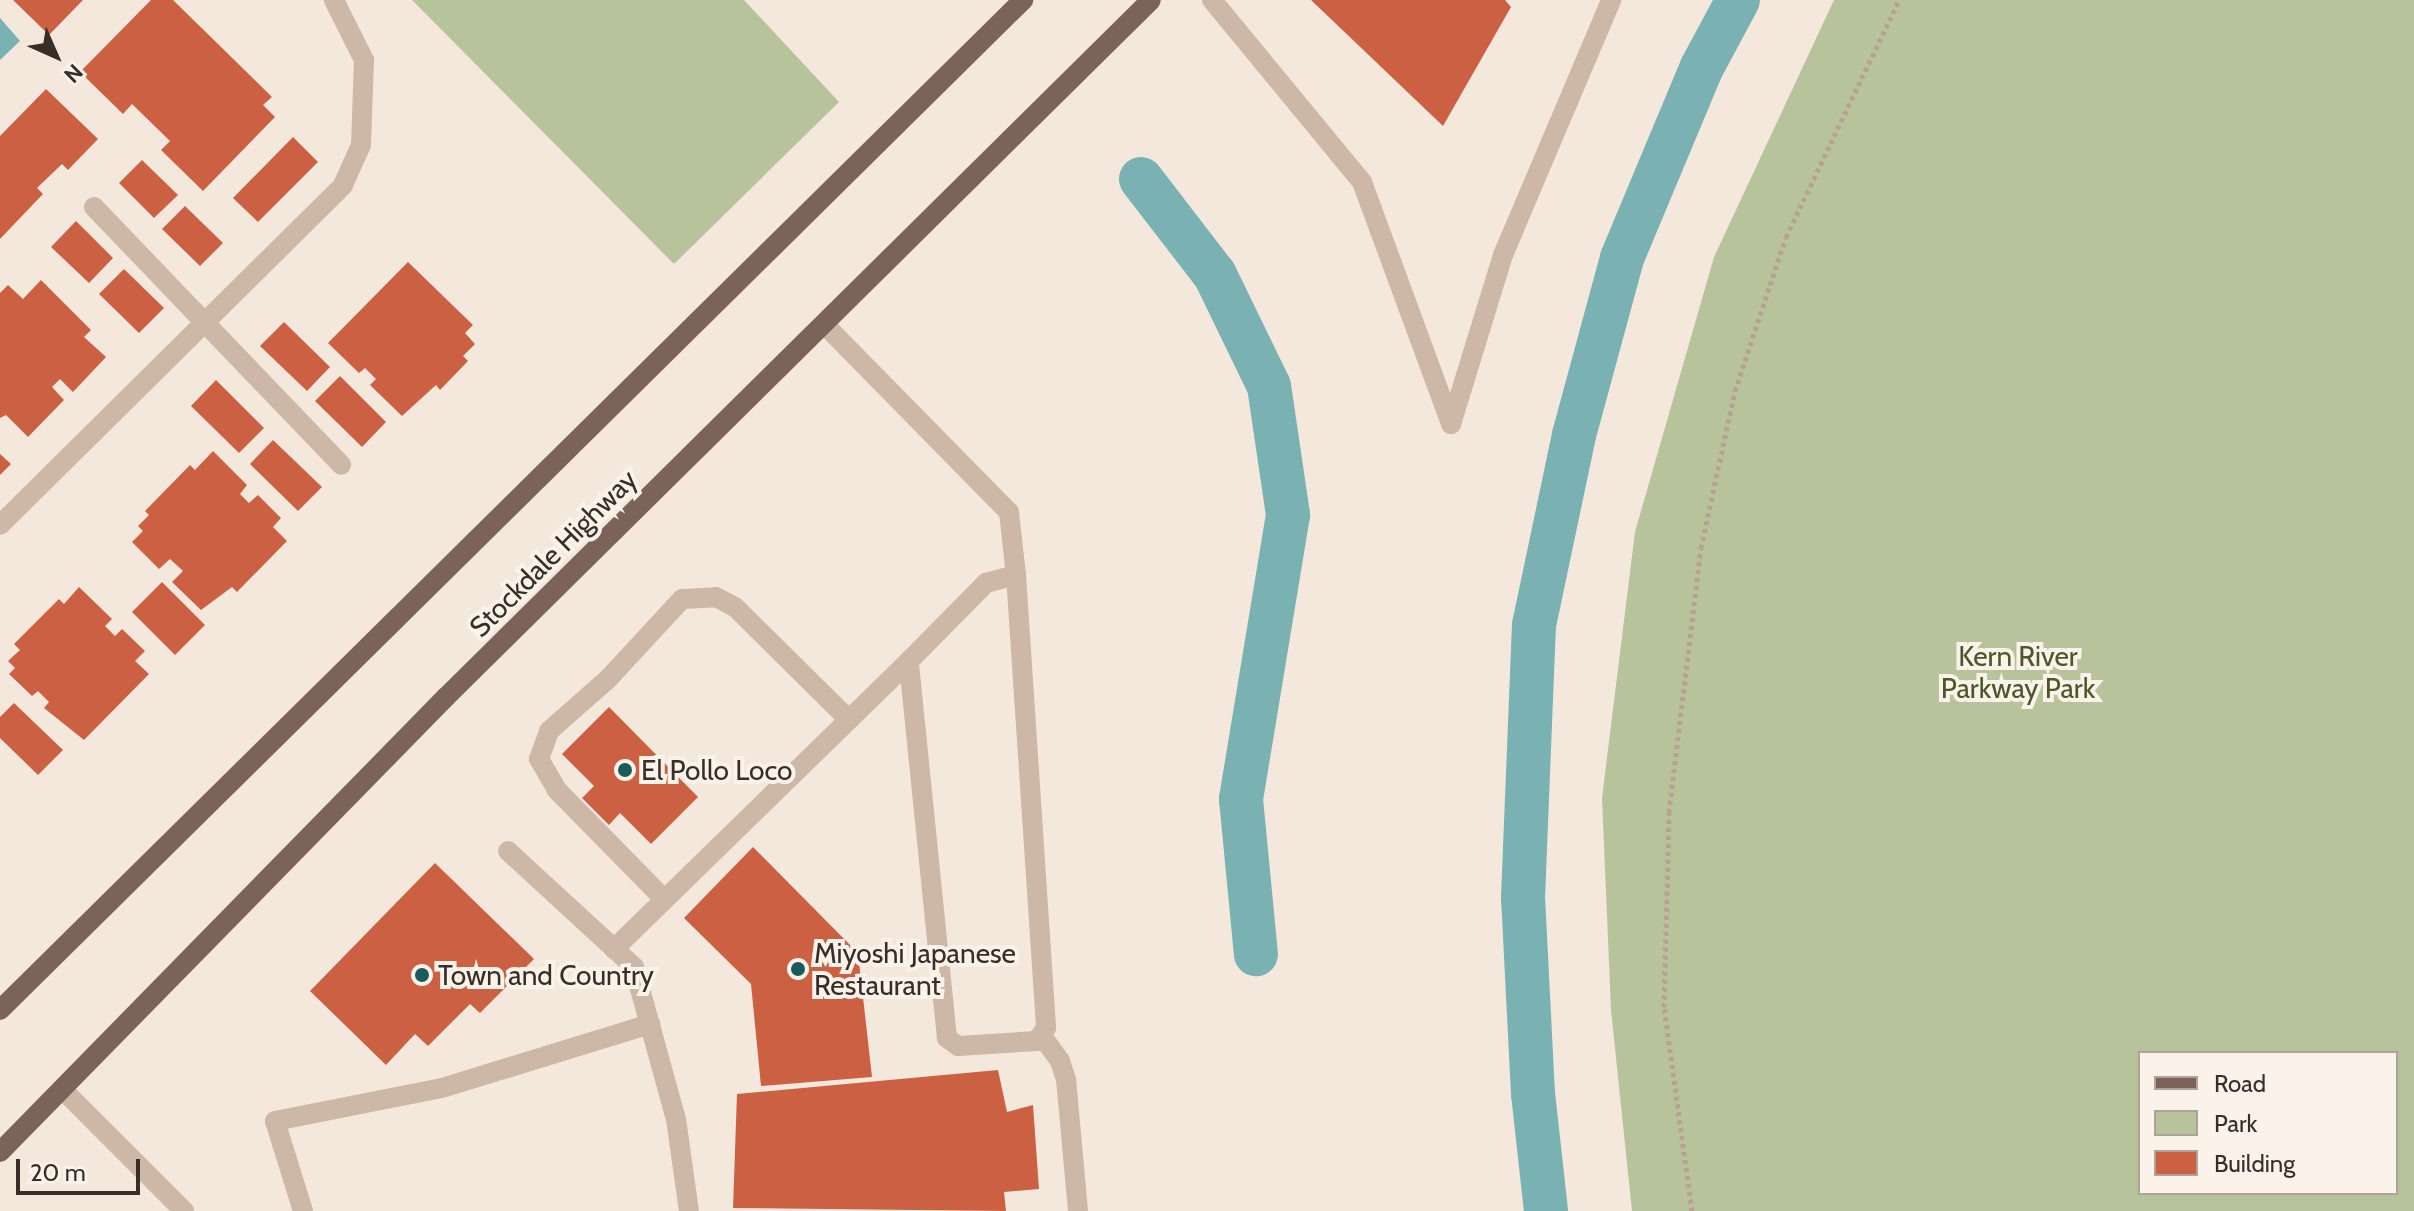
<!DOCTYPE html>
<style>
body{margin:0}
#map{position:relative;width:2414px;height:1211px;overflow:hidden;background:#f4e8dc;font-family:Cabin,sans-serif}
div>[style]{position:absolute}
.green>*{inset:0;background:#b7c49b}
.water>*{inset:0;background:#7ab1b2}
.canal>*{height:44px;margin:-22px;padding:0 22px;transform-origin:22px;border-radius:22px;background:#7ab1b2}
.building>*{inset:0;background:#cc6042}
.path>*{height:5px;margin-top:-2.5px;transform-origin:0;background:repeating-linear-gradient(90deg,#b9a192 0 4px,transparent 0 8px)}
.service>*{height:20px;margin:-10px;padding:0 10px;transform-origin:10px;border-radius:10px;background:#cdb8a7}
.primary>*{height:20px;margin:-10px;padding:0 10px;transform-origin:10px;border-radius:10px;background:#7c6359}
.dots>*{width:22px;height:22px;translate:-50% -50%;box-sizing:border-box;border:4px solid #fbf2e9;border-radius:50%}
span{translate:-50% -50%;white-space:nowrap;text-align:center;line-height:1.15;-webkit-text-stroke:8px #fbf2e9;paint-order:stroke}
.street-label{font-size:28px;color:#392d28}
.park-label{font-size:28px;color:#49592b}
.poi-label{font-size:28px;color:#392d28}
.left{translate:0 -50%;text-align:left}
.legend{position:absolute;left:2138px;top:1051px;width:260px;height:144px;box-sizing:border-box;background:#fbf2e9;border:2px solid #ada39c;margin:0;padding:10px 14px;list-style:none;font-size:24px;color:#392d28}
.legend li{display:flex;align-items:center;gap:16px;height:40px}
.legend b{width:40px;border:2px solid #ada39c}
.north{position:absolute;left:16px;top:16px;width:80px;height:80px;-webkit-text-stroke:6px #fbf2e9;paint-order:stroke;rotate:135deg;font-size:22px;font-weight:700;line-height:32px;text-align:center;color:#392d28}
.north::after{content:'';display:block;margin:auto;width:28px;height:36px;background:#392d28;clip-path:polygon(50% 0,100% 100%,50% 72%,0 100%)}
.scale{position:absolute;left:16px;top:1159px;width:124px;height:36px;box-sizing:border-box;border:4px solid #392d28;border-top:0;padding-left:10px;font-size:24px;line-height:28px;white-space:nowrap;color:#392d28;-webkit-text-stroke:6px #fbf2e9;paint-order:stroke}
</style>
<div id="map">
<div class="green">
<div style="clip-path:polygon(412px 0,744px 0,839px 102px,674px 264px)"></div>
<div style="clip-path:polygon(evenodd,1834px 0,2414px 0,2414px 1211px,1632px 1211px,1611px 1010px,1602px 798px,1635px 532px,1714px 257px,1834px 0,2396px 1053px,2396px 1193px,2140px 1193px,2140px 1053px,2396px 1053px)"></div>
</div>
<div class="water">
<div style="clip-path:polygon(0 18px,20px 41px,0 60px)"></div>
</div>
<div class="canal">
<div style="left:1141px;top:179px;width:121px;rotate:52.4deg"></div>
<div style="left:1215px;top:275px;width:123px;rotate:64.1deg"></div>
<div style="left:1269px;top:386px;width:130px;rotate:81.6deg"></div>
<div style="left:1288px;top:515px;width:288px;rotate:99.4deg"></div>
<div style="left:1241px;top:799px;width:156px;rotate:84.5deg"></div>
<div style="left:1546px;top:1211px;width:118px;rotate:-96.3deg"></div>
<div style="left:1533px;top:1094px;width:196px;rotate:-92.9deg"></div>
<div style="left:1523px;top:898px;width:273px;rotate:-87.7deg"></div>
<div style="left:1534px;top:625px;width:194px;rotate:-78.1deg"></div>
<div style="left:1574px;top:435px;width:183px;rotate:-74.8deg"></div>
<div style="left:1622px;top:258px;width:207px;rotate:-67.3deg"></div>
<div style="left:1702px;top:67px;width:76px;rotate:-61.8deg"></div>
</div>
<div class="building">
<div style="clip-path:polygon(13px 0,83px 0,49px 35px)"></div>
<div style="clip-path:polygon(151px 0,173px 0,272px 97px,263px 105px,275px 117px,203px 191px,161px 150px,170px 141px,132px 104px,123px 114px,80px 72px)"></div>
<div style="clip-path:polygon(1311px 0,1505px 0,1511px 7px,1443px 126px)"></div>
<div style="clip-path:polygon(46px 89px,98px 139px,68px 170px,62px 164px,37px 188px,43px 194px,0 239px,0 136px)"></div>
<div style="clip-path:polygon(293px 137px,318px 162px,258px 222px,233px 198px)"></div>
<div style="clip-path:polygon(142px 160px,178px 195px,154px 218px,119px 183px)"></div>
<div style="clip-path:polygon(185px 206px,223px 243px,200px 266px,162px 229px)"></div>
<div style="clip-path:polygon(76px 221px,113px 258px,89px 283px,51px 247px)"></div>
<div style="clip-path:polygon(408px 262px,473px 325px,465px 333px,475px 344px,463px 356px,468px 361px,440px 390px,436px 385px,402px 416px,370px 385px,376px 379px,365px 368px,359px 373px,328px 343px)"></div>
<div style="clip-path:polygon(124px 269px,164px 308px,139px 333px,99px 294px)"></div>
<div style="clip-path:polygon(41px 280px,91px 330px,84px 337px,106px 357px,73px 392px,60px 379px,52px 387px,64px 400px,28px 437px,6px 415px,0 418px,0 293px,8px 285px,23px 299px)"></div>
<div style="clip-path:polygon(284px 322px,330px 367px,307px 391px,260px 346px)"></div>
<div style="clip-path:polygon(340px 376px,386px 422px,362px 447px,315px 401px)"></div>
<div style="clip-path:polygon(216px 380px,264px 428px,239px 453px,191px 406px)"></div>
<div style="clip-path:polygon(273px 440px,322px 487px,298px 511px,250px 464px)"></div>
<div style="clip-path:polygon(213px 451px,247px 485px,240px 494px,249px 503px,258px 495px,281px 518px,273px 527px,287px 541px,237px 592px,232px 587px,201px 610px,172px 582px,183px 571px,170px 559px,159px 569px,132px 542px,143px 531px,138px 526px,149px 515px,145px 511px,190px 465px,195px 470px)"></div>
<div style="clip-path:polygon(0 454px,11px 464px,0 475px)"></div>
<div style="clip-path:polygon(162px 582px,205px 625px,175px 655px,132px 612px)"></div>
<div style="clip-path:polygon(79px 587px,112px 619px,105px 626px,115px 636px,122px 629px,145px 651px,135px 661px,149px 674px,84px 740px,44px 708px,49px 702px,38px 691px,32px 696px,9px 674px,15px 668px,8px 661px,20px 650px,14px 644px,59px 599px,64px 604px)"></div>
<div style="clip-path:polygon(14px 703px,63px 750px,38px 775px,0 738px,0 717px)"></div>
<div style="clip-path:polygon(609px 707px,698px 797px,651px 844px,620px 813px,609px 825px,582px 798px,594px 786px,562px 754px)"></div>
<div style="clip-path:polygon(753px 847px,858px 953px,872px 1077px,761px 1086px,751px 984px,684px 918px)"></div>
<div style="clip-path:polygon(435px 863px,534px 959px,480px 1013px,470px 1004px,428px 1046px,415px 1034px,386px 1065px,310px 991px)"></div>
<div style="clip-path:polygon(998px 1070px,1007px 1112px,1033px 1105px,1039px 1189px,1004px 1192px,1006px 1211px,733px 1208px,737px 1094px)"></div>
</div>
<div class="path">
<div style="left:1692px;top:1211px;width:206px;rotate:-97.8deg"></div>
<div style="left:1664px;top:1007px;width:195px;rotate:-88.5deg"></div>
<div style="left:1669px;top:812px;width:266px;rotate:-83.1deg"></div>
<div style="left:1701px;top:548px;width:161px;rotate:-77.8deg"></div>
<div style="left:1735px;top:391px;width:162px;rotate:-71.7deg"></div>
<div style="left:1786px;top:237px;width:263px;rotate:-64.5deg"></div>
</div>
<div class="service">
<div style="left:1212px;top:0;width:236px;rotate:50.5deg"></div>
<div style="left:1362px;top:182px;width:258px;rotate:69.8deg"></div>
<div style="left:1451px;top:424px;width:177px;rotate:-72.9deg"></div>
<div style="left:1503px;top:255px;width:277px;rotate:-67deg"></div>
<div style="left:94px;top:207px;width:357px;rotate:46.2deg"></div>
<div style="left:824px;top:324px;width:264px;rotate:45.5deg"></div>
<div style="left:1009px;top:512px;width:63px;rotate:83.7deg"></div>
<div style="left:1016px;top:575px;width:454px;rotate:86.2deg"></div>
<div style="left:1046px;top:1028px;width:16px;rotate:125deg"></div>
<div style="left:1037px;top:1041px;width:79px;rotate:176.4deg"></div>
<div style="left:958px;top:1046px;width:14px;rotate:-144deg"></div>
<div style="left:947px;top:1038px;width:379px;rotate:-95.8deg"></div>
<div style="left:909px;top:661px;width:110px;rotate:-45.4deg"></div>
<div style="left:986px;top:583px;width:31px;rotate:-15deg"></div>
<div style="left:0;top:525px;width:483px;rotate:-44.7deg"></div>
<div style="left:343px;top:185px;width:44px;rotate:-65.8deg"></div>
<div style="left:361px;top:145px;width:85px;rotate:-88deg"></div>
<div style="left:364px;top:60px;width:67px;rotate:-116.6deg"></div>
<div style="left:508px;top:851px;width:171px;rotate:42.6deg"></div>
<div style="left:634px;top:967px;width:158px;rotate:74.6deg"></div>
<div style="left:676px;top:1119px;width:93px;rotate:82deg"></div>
<div style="left:664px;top:899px;width:153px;rotate:-134.5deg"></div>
<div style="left:557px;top:790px;width:36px;rotate:-120deg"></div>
<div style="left:539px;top:759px;width:30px;rotate:-70deg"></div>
<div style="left:549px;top:731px;width:79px;rotate:-41.4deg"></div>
<div style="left:608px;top:679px;width:109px;rotate:-47.2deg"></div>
<div style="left:682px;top:599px;width:34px;rotate:-3deg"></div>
<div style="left:716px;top:597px;width:21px;rotate:28deg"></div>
<div style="left:735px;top:607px;width:159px;rotate:44.7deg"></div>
<div style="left:614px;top:949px;width:412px;rotate:-44.3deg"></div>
<div style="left:1042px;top:1036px;width:31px;rotate:54deg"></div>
<div style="left:1060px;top:1061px;width:19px;rotate:72deg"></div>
<div style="left:1066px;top:1079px;width:133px;rotate:84.8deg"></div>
<div style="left:62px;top:1089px;width:173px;rotate:45deg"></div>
<div style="left:303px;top:1211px;width:94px;rotate:-107.3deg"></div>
<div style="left:275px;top:1121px;width:170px;rotate:-11.2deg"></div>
<div style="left:442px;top:1088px;width:218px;rotate:-17.1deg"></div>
</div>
<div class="primary">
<div style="left:0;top:1010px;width:1438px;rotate:-44.63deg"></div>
<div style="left:0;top:1152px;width:637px;rotate:-45.57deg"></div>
<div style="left:446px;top:697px;width:991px;rotate:-44.67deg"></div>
</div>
<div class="dots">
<div style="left:625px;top:770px;background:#1b5a5d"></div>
<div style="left:798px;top:969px;background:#1b5a5d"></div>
<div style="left:422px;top:975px;background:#1b5a5d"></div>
</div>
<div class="street-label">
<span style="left:553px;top:553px;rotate:-45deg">Stockdale Highway</span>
</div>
<div class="park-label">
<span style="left:2018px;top:672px">Kern River<br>Parkway Park</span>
</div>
<div class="poi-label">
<span class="left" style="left:641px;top:770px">El Pollo Loco</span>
<span class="left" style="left:814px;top:969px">Miyoshi Japanese<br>Restaurant</span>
<span class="left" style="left:438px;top:975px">Town and Country</span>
</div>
<ul class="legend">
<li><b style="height:10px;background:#7c6359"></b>Road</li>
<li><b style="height:22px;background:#b7c49b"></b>Park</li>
<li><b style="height:22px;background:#cc6042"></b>Building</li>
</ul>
<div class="north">N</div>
<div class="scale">20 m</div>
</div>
